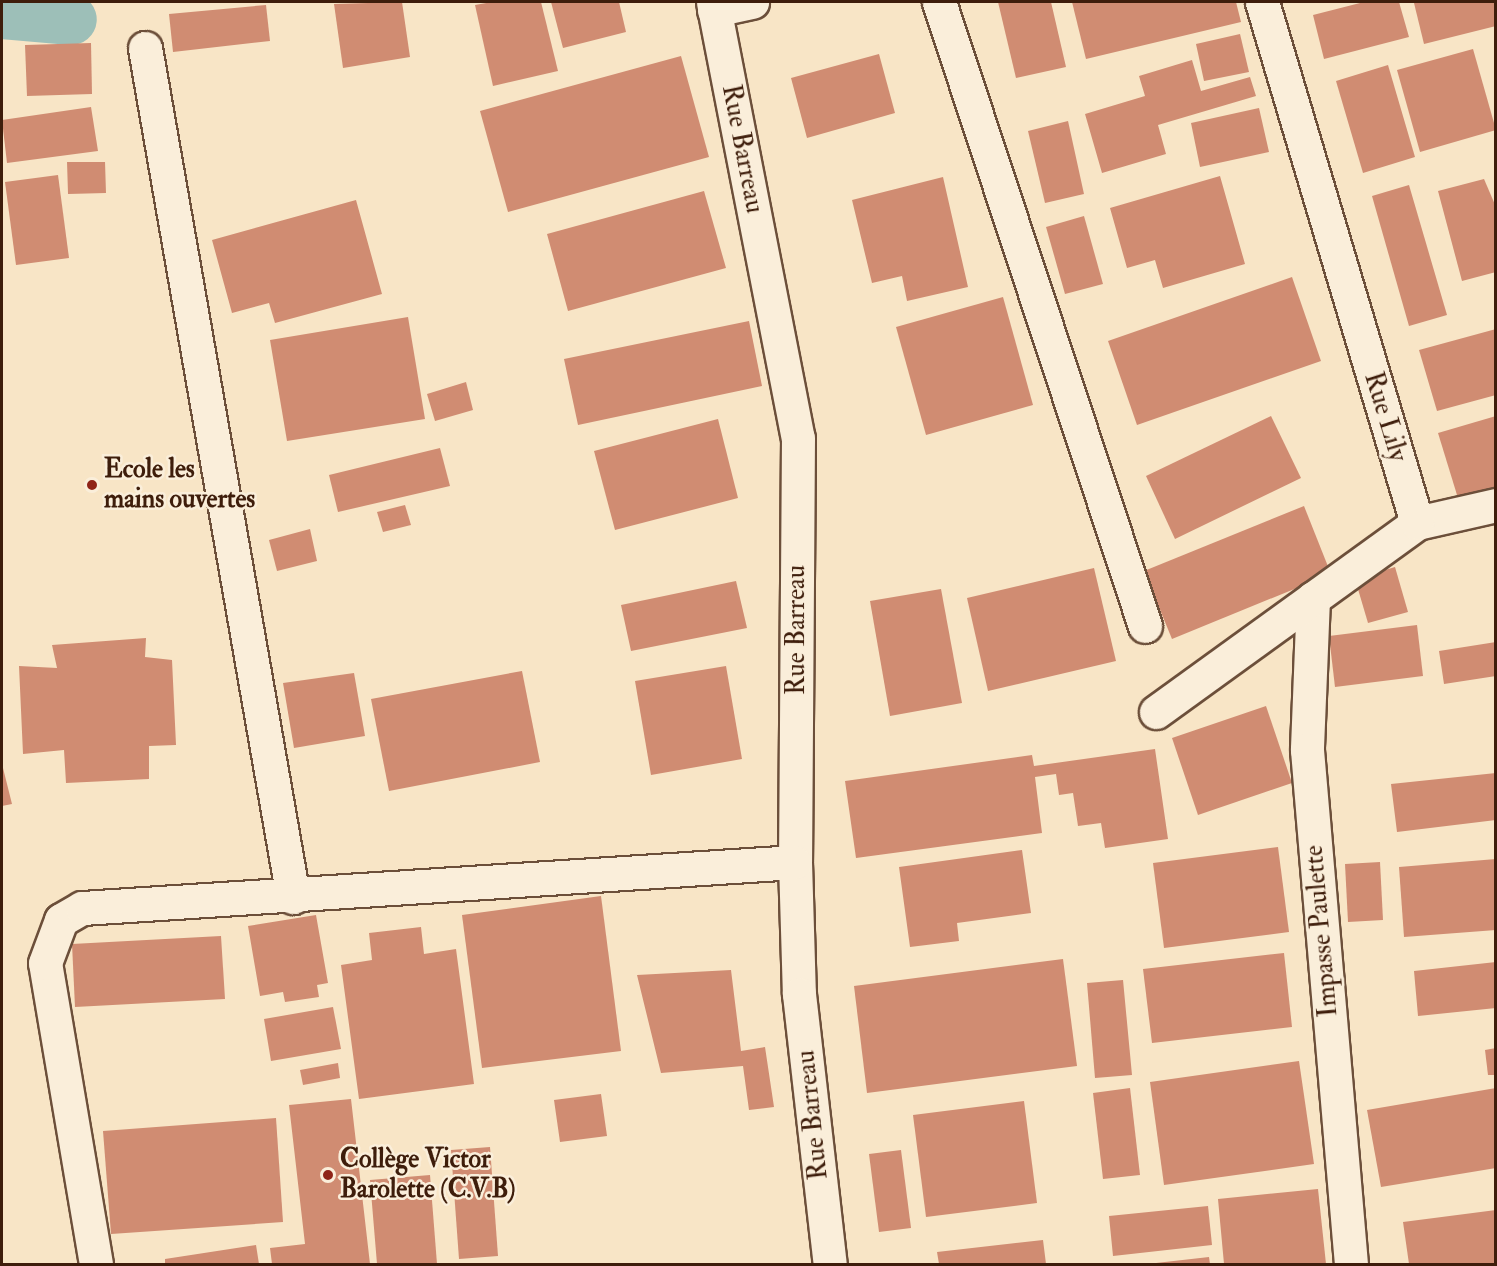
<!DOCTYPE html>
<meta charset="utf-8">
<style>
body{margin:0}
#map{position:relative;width:1497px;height:1266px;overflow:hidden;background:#f8e5c6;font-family:"IM FELL Double Pica",serif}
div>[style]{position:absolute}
.canal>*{height:51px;margin:-25.5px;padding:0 25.5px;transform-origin:25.5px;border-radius:25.5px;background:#9dbfb8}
.building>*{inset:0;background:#d08c72}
.roads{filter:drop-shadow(2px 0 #6c4f3a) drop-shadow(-2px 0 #6c4f3a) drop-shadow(0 2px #6c4f3a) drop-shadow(0 -2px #6c4f3a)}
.minor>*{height:33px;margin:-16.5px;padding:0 16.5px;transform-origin:16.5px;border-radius:16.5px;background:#faeeda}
.dots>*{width:16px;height:16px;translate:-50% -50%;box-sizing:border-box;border:3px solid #faeeda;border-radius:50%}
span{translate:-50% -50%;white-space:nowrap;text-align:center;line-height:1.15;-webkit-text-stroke:5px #faeeda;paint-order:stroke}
.street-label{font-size:26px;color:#3e1d0b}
.poi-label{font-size:26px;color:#3e1d0b;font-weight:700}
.left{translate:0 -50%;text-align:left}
.frame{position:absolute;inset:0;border:3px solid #3e1d0b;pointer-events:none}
</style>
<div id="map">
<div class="canal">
<div style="left:2px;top:13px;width:69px;rotate:5deg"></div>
</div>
<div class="building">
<div style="clip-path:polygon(402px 2px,410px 57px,343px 68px,334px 4px)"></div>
<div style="clip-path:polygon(492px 2px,541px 2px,558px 71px,493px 86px,475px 5px)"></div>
<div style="clip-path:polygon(551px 2px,619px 2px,626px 32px,563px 48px)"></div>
<div style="clip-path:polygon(998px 2px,1051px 2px,1066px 67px,1016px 78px)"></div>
<div style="clip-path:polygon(1072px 2px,1236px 2px,1241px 22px,1086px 59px)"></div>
<div style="clip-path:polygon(1364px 2px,1399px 2px,1409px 37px,1324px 59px,1313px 15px)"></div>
<div style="clip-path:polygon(1418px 2px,1496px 2px,1496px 26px,1424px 44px,1414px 3px)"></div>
<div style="clip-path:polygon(266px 5px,270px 41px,173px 52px,169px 14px)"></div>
<div style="clip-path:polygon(1240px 34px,1249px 72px,1204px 81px,1196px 44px)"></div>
<div style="clip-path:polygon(91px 43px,92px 94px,27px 96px,25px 45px)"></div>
<div style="clip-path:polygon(1473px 49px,1496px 130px,1420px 152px,1397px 70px)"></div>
<div style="clip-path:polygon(879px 54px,895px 113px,807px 138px,791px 78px)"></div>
<div style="clip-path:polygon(681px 56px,709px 157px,508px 212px,480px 111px)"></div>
<div style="clip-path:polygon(1192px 60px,1201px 91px,1250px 77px,1256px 96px,1158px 125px,1166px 154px,1102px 173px,1085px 114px,1145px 96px,1139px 76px)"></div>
<div style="clip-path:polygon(1388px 65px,1415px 157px,1363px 173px,1336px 81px)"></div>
<div style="clip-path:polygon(91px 107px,98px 151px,7px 163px,2px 120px)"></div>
<div style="clip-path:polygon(1259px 108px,1269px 152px,1200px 167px,1191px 123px)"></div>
<div style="clip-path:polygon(1068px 121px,1084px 194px,1045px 203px,1028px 131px)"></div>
<div style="clip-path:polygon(67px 162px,105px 162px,106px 193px,68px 194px)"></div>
<div style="clip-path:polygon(58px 175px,69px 258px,16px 265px,5px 182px)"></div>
<div style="clip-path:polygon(1220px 176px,1245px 264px,1163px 288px,1155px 260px,1127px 268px,1110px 208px)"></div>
<div style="clip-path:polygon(943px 177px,968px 287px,907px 301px,902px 276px,872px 283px,852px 200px)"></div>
<div style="clip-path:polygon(1484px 179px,1496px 207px,1496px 272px,1462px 281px,1438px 191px)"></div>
<div style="clip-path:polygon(1409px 185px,1447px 315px,1409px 326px,1372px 196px)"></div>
<div style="clip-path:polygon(704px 191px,726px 268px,568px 311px,547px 234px)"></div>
<div style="clip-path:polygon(356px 200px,382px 294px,275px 323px,269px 303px,232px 313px,212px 240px)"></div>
<div style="clip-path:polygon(1084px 216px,1103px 284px,1065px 294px,1046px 227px)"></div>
<div style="clip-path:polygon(1292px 277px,1321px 361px,1137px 425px,1108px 341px)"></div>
<div style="clip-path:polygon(1003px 297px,1033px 405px,926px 435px,896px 327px)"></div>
<div style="clip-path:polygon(408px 317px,425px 419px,287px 441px,270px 340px)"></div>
<div style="clip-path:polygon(749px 321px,762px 386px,578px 425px,564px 359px)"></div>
<div style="clip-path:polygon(1496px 329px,1496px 395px,1437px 411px,1419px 350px)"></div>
<div style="clip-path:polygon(466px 382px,473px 410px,435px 421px,427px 394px)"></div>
<div style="clip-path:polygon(1271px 416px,1301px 478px,1175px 539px,1146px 476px)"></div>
<div style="clip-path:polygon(1496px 416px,1496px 497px,1461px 508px,1438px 433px)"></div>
<div style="clip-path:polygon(718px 419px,738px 498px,615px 530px,594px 451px)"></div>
<div style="clip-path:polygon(440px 448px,450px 486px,338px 512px,329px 475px)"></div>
<div style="clip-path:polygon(405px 505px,411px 525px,383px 532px,377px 512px)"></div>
<div style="clip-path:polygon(1304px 506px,1331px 574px,1172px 639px,1144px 571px)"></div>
<div style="clip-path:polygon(310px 529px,317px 561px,277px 571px,269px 540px)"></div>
<div style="clip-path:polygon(1395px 567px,1408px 612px,1368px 623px,1355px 579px)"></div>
<div style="clip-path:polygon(1094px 568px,1116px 661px,988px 691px,967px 598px)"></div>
<div style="clip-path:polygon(736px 581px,747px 628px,631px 651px,621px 605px)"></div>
<div style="clip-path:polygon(941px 589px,962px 703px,890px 716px,870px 601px)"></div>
<div style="clip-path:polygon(1417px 625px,1423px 676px,1335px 687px,1329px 636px)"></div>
<div style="clip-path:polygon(146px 638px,145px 657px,172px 660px,176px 745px,149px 746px,149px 779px,66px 783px,64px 750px,23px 754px,19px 666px,57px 668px,52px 645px)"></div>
<div style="clip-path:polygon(1496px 642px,1496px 676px,1444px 684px,1439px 651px)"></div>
<div style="clip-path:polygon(726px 666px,742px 759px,651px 775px,635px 681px)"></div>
<div style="clip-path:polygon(522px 671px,540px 762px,389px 791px,371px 699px)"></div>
<div style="clip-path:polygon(354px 673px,365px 736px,294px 748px,283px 683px)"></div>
<div style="clip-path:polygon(1266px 706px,1292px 783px,1198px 815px,1172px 738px)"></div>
<div style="clip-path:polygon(1155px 749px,1168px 839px,1105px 848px,1101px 823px,1078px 826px,1073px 793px,1059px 795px,1056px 774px,1035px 777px,1042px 833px,856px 858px,845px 781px,1032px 755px,1034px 766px)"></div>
<div style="clip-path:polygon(2px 764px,12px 804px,2px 806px)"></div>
<div style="clip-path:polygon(1496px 773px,1496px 820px,1397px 832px,1391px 784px)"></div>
<div style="clip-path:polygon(1278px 847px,1289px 932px,1164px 948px,1153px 863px)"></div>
<div style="clip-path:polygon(1022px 850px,1031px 913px,957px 923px,959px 941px,910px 947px,899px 867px)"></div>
<div style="clip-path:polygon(1496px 859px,1496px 930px,1404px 937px,1399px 867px)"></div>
<div style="clip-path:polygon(1380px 862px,1383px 920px,1348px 922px,1345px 864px)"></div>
<div style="clip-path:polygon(601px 896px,621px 1051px,482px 1068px,462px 915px)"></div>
<div style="clip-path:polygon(316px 915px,328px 983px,317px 985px,319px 997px,285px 1002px,283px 992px,260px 996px,248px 926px)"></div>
<div style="clip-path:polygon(421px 927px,424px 954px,456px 949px,474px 1084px,359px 1099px,341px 965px,372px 960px,369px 933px)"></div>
<div style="clip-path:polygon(221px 936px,225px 999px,75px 1007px,72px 944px)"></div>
<div style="clip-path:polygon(1284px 953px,1292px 1027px,1152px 1043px,1143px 969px)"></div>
<div style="clip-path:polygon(1063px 959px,1077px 1066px,867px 1093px,854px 986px)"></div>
<div style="clip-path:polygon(1496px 962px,1496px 1008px,1418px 1016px,1414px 971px)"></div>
<div style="clip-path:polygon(731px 970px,741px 1051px,765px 1047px,774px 1107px,749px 1110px,743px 1066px,661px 1073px,637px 975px)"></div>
<div style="clip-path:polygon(1123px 980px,1132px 1075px,1095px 1078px,1087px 983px)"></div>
<div style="clip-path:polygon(333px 1007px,341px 1049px,271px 1061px,264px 1019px)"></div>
<div style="clip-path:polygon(1496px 1048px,1496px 1075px,1488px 1075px,1485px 1050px)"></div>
<div style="clip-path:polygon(1299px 1061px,1314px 1164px,1164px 1185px,1150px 1082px)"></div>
<div style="clip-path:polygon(338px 1063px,340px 1078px,303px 1085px,300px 1070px)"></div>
<div style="clip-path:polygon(1130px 1088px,1140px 1175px,1103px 1179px,1093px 1093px)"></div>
<div style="clip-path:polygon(1496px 1088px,1496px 1168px,1381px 1187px,1367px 1110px)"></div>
<div style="clip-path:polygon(601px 1094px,607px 1136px,560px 1142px,554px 1100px)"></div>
<div style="clip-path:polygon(351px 1099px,370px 1264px,272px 1264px,270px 1248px,305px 1244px,289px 1105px)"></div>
<div style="clip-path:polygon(1024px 1101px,1037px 1203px,926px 1217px,913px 1115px)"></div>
<div style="clip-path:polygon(276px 1118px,283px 1222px,111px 1234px,103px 1131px)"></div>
<div style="clip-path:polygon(490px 1147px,498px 1256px,459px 1259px,451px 1150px)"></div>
<div style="clip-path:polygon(901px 1150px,911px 1228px,879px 1232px,869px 1154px)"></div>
<div style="clip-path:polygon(430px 1175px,437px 1264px,377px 1264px,370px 1180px)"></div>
<div style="clip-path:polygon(1318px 1189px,1326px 1264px,1224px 1264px,1218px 1199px)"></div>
<div style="clip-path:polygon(1208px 1206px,1212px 1245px,1113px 1256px,1109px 1216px)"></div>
<div style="clip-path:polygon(1496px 1210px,1496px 1264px,1409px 1264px,1403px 1222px)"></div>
<div style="clip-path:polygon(1043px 1240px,1046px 1264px,939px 1264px,937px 1252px)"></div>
<div style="clip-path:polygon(256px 1245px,259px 1264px,165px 1264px,165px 1259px)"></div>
<div style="clip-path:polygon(1209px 1257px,1210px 1264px,1156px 1264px,1156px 1263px)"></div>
</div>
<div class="roads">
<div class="minor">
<div style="left:713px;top:2px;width:444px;rotate:79deg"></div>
<div style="left:798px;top:438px;width:424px;rotate:90.4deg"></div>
<div style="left:795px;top:862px;width:132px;rotate:88.3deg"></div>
<div style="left:799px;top:994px;width:272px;rotate:83.5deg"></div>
<div style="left:939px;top:2px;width:657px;rotate:71.73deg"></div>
<div style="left:714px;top:10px;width:39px;rotate:-12deg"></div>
<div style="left:145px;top:48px;width:862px;rotate:80.11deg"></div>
<div style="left:1417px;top:523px;width:81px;rotate:-12.8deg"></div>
<div style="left:1313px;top:598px;width:152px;rotate:92.3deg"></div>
<div style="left:1307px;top:750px;width:516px;rotate:85.11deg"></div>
<div style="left:1156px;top:712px;width:322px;rotate:-35.9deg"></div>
<div style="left:1417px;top:523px;width:544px;rotate:-106.57deg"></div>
<div style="left:96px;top:1264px;width:305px;rotate:-99.6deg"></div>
<div style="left:45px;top:963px;width:46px;rotate:-69.6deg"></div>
<div style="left:61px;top:920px;width:24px;rotate:-30deg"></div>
<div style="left:82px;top:908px;width:714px;rotate:-3.69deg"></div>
</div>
</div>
<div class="dots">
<div style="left:92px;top:485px;background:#8f2418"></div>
<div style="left:328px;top:1175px;background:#8f2418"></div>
</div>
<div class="street-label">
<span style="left:742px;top:149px;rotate:79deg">Rue Barreau</span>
<span style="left:1385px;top:417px;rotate:73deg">Rue Lily</span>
<span style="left:797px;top:630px;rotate:-90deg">Rue Barreau</span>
<span style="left:1322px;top:931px;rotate:-95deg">Impasse Paulette</span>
<span style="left:813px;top:1115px;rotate:-96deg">Rue Barreau</span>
</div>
<div class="poi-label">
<span class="left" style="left:104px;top:485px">Ecole les<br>mains ouvertes</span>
<span class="left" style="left:340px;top:1175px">Collège Victor<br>Barolette (C.V.B)</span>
</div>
<div class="frame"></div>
</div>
